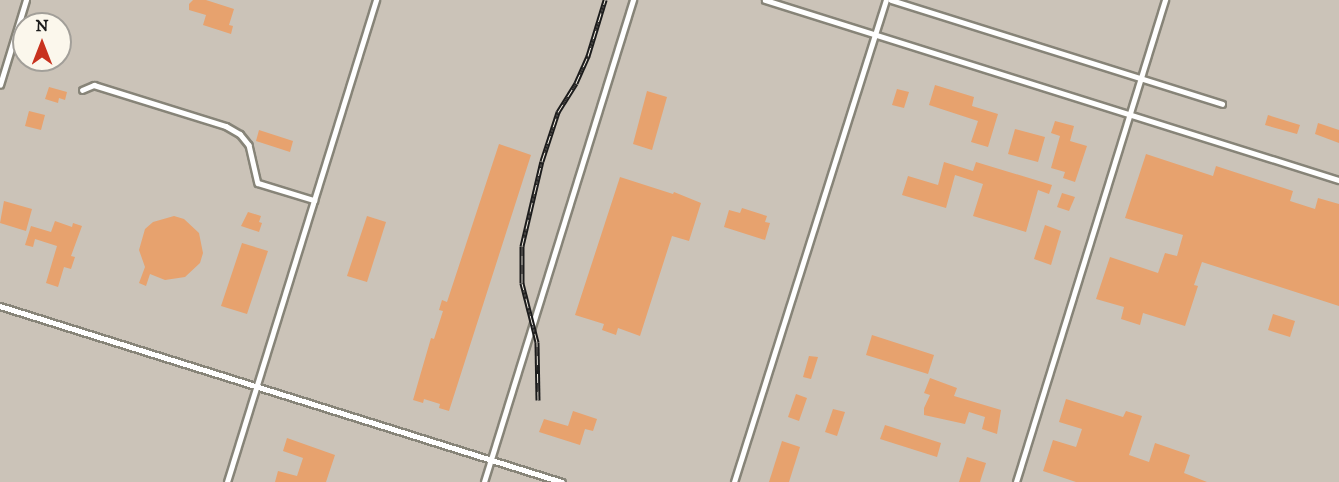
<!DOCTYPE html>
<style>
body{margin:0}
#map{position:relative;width:1339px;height:482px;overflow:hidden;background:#f2ecd5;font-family:"IM FELL DW Pica",serif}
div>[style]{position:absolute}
.industrial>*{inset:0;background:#cbc3b8}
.building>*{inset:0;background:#e7a26e}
.roads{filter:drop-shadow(2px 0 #878478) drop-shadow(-2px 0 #878478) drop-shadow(0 2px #878478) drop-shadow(0 -2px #878478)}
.service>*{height:4.5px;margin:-2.25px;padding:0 2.25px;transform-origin:2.25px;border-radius:2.25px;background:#fff}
.rail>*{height:5px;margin-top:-2.5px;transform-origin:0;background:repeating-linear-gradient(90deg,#fbf7ec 0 9px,#1c1c1c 0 18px);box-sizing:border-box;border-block:2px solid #1c1c1c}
span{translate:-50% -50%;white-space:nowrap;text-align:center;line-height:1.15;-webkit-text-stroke:6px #fbf7ec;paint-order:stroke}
.north{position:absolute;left:12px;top:12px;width:60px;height:60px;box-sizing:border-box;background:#fbf7ec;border:2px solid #a29f99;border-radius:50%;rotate:0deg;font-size:16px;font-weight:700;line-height:24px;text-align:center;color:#1c1c1c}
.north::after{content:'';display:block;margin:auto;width:21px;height:27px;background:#c8321e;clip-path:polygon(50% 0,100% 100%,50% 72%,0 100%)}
</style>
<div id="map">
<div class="industrial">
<div style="clip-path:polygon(evenodd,0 0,1339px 0,1339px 482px,0 482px,0 0,24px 24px,60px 24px,60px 60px,24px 60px,24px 24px)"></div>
</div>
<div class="building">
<div style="clip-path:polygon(193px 0,206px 0,234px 9px,229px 25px,233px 26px,231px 34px,203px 25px,206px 15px,189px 10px,189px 4px)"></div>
<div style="clip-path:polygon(935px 85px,974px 97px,972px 106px,998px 114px,988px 147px,971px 142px,978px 121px,929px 105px)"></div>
<div style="clip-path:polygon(49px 87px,67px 92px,65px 100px,59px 98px,58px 103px,45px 99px)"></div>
<div style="clip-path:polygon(897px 89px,909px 92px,904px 108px,892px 105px)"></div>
<div style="clip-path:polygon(647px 91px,667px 97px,652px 150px,633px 144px)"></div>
<div style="clip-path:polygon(29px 111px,45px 115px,41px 130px,25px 126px)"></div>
<div style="clip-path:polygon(1268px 115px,1300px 125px,1297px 134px,1265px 125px)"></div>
<div style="clip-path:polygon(1055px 121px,1074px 126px,1070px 141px,1087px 146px,1075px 182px,1063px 178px,1065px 172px,1051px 168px,1060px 136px,1051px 133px)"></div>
<div style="clip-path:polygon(1318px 123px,1339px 130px,1339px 143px,1315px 134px)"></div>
<div style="clip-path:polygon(1015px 129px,1045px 137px,1038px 162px,1008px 154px)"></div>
<div style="clip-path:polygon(259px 130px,293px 141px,290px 152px,256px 141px)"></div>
<div style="clip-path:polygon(499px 144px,531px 155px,449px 411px,439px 408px,440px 404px,424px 399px,423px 403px,413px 400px,431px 338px,434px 339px,443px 311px,439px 310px,442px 300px,447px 302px)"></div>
<div style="clip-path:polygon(1146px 154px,1213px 176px,1216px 166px,1293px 191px,1290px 201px,1315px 209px,1318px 198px,1339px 204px,1339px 306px,1202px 262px,1194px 285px,1198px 286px,1185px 326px,1143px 313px,1140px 325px,1121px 319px,1124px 307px,1096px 299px,1110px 257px,1158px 273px,1165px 253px,1177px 256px,1183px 235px,1125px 218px)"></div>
<div style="clip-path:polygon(944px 162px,973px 171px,976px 162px,1052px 185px,1049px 194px,1038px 190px,1026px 232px,973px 216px,983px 184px,955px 175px,946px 208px,902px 195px,908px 176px,938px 185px)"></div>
<div style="clip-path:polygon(620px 177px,673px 194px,674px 192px,701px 203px,689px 241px,672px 236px,640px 336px,618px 328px,616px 335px,602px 330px,604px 324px,575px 315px)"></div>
<div style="clip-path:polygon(1062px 193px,1075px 197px,1069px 211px,1057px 207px)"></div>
<div style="clip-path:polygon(4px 201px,32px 209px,26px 231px,0 223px)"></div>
<div style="clip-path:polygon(742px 208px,767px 216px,765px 222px,770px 223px,765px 240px,724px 227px,729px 210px,740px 213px)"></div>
<div style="clip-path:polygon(248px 212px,261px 216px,259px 222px,262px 223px,259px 232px,241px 226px)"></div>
<div style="clip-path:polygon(174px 216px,184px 219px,199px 233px,203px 253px,200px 263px,185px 277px,165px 280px,150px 274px,146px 286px,139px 283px,145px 267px,139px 250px,145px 229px,153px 222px)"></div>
<div style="clip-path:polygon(367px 216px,386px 222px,367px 282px,347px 276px)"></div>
<div style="clip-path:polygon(55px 221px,72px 227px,73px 223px,82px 226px,71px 256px,75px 257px,71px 269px,64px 267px,58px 287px,46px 283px,57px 246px,35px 239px,33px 247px,25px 245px,31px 226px,51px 232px)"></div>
<div style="clip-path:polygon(1045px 225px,1061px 231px,1051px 265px,1034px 259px)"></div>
<div style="clip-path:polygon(242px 243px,268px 251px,247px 314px,221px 306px)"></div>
<div style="clip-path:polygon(1273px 314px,1295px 321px,1290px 337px,1268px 330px)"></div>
<div style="clip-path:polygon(872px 335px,934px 355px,928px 374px,866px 355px)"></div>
<div style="clip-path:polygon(809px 356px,818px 357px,811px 379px,803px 377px)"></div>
<div style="clip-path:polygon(930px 378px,957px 388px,954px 396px,1001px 410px,997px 434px,982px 429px,985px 417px,969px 412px,965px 424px,924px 415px,924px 408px,930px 395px,924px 393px)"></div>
<div style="clip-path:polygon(796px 394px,807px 398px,799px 421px,788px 417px)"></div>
<div style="clip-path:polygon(1066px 399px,1123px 417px,1126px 411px,1142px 416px,1129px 455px,1149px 462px,1155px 443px,1190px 455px,1184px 473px,1207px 482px,1076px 482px,1043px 471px,1053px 440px,1076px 447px,1082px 429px,1059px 422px)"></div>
<div style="clip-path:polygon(833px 409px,845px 412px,837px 436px,825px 432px)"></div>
<div style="clip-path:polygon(573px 411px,597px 419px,593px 431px,585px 429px,580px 445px,539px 432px,544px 419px,568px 426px)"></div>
<div style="clip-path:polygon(885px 425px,941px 443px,937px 457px,880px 439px)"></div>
<div style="clip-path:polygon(287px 438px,335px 455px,326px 482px,275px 482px,278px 471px,297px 476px,303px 458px,283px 451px)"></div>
<div style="clip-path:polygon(782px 441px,800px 447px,789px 482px,769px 482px)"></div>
<div style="clip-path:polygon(967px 457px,986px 463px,980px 482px,959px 482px)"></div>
</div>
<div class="roads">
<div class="service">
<div style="left:765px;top:0;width:602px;rotate:17.41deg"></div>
<div style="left:891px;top:0;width:347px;rotate:17.4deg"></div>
<div style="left:0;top:85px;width:89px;rotate:-73deg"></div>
<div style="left:82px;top:90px;width:13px;rotate:-23deg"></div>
<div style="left:94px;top:85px;width:138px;rotate:17.3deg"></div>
<div style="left:226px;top:126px;width:16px;rotate:30deg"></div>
<div style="left:240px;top:134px;width:14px;rotate:51deg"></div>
<div style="left:249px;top:145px;width:39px;rotate:77deg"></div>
<div style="left:258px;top:183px;width:59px;rotate:16.9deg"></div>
<div style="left:0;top:306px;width:589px;rotate:17.39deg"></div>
<div style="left:227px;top:482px;width:505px;rotate:-72.82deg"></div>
<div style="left:484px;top:482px;width:505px;rotate:-72.82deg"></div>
<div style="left:734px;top:482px;width:505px;rotate:-72.5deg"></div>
<div style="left:1016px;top:482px;width:505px;rotate:-72.82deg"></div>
</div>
</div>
<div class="rail">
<div style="left:538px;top:400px;width:58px;rotate:-91deg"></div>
<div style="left:537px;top:342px;width:61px;rotate:-104.3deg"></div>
<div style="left:522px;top:283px;width:37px;rotate:-90deg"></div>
<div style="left:522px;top:246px;width:87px;rotate:-76.8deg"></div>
<div style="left:542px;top:161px;width:52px;rotate:-71.9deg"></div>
<div style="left:558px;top:112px;width:34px;rotate:-58deg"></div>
<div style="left:576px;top:83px;width:30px;rotate:-66deg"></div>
<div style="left:588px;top:56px;width:59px;rotate:-73.1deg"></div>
</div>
<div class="north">N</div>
</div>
